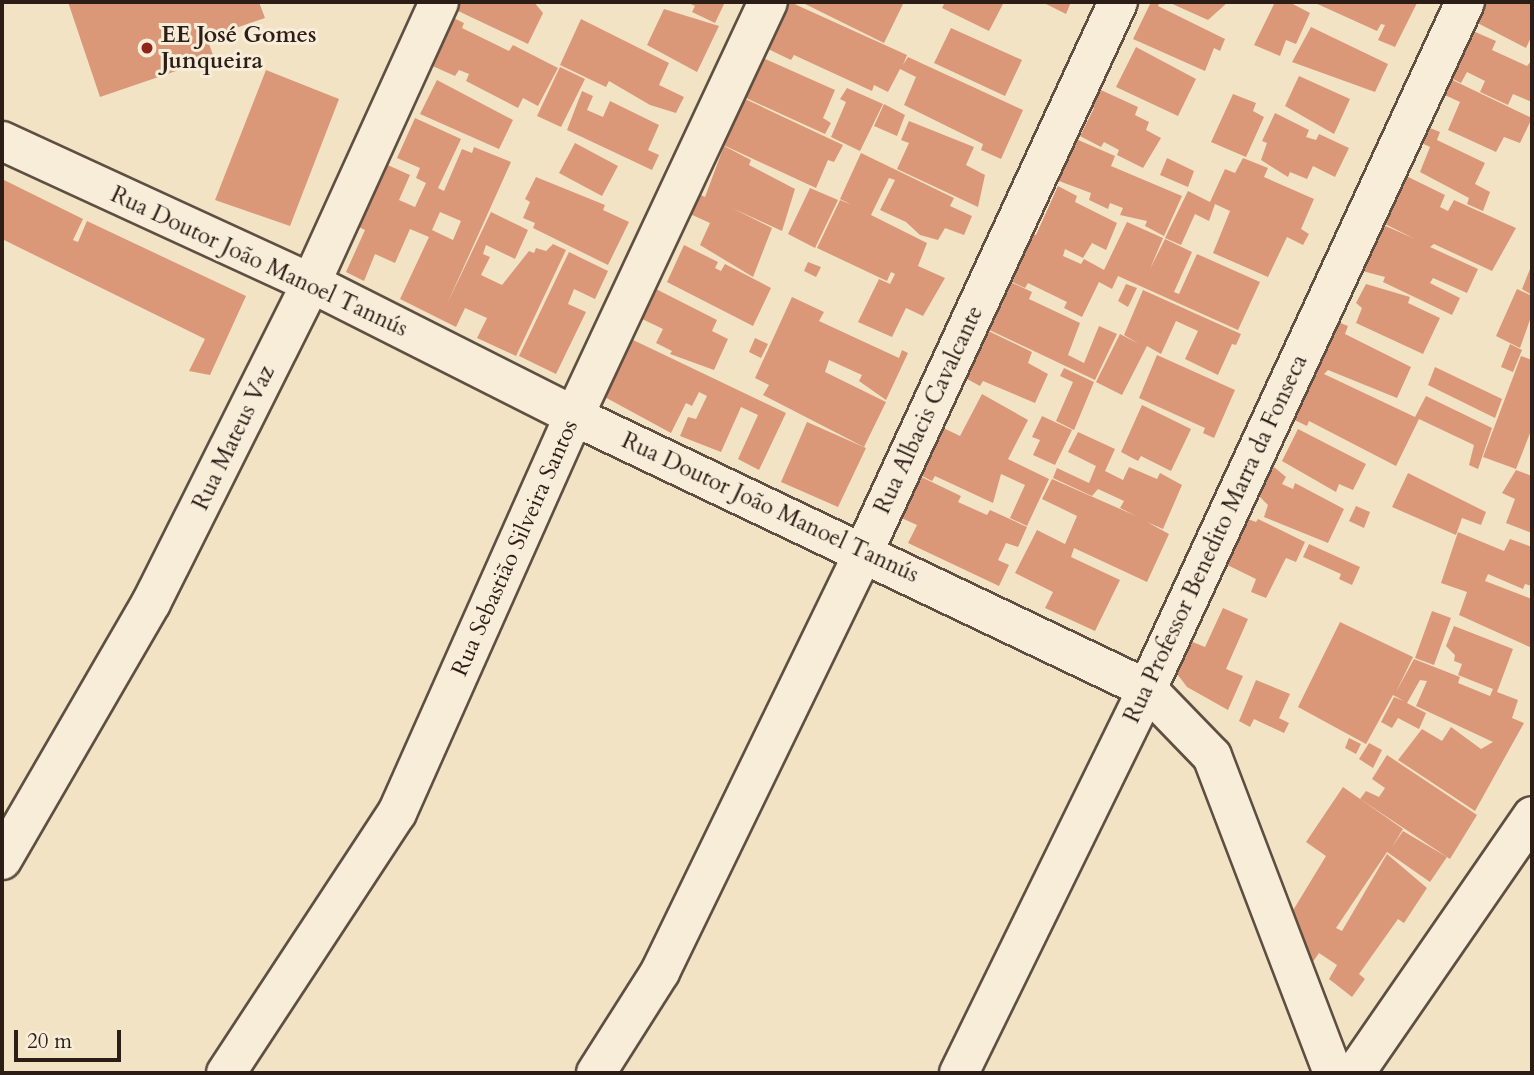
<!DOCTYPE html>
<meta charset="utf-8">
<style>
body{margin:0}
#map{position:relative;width:1534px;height:1075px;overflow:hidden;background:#f2e3c5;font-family:Cardo,serif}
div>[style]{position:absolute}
.building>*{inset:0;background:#db9878}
.roads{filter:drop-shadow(2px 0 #5e4f42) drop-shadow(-2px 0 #5e4f42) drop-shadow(0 2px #5e4f42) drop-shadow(0 -2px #5e4f42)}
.minor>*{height:38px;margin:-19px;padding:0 19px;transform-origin:19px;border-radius:19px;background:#f7edd9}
.dots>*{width:19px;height:19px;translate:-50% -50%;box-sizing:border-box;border:4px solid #f7edd9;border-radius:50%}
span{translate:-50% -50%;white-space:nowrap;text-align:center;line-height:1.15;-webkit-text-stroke:6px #f7edd9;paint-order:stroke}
.poi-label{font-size:23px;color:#2c1e16;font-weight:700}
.left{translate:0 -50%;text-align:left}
.street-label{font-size:23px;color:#2c1e16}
.frame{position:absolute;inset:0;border:4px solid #2c1e16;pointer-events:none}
.scale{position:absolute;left:14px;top:1030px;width:107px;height:32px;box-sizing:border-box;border:4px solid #2c1e16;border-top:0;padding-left:9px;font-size:21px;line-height:24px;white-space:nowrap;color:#2c1e16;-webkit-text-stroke:5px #f7edd9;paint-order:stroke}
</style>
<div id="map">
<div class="building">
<div style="clip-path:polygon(68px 2px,259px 2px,265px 18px,207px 38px,214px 58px,100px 97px)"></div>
<div style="clip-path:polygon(460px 2px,534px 2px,543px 13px,528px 44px,456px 10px)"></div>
<div style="clip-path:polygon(686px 2px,725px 2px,715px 23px,692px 12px,695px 6px)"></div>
<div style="clip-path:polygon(790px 2px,907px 55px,903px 65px,908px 57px,1023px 110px,1001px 159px,981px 150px,983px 144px,904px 105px,916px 77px,900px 69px,888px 92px,874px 85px,872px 91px,794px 55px,791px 60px,768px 49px)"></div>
<div style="clip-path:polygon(801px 2px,904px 2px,884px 43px)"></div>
<div style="clip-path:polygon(945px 2px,1004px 2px,989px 31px,942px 8px)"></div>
<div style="clip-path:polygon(1042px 2px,1071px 2px,1066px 14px)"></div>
<div style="clip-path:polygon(1151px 2px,1160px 2px,1158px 6px,1225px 39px,1220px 51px,1214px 48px,1205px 71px,1133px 39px)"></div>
<div style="clip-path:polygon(1168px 2px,1228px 2px,1208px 20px)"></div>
<div style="clip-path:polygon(1275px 2px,1289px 2px,1310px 13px,1296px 44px,1286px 40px,1280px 56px,1254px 45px)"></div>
<div style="clip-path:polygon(1313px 2px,1414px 2px,1417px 3px,1395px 47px,1378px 40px,1385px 25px,1381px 24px,1377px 31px)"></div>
<div style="clip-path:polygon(1471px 2px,1532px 2px,1532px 35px,1526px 48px,1464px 16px)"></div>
<div style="clip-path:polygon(664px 9px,719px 26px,697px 72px,647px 45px)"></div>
<div style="clip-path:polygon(441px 12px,464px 23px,462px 28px,509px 51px,513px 45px,558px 68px,538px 106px,523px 98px,518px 108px,466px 81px,469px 74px,459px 70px,455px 76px,419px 60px)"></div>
<div style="clip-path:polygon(581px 19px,669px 63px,659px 85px,684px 97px,676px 113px,650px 105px,609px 81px,606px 87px,560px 65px)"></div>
<div style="clip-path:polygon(1459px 25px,1496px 41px,1492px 50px,1527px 66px,1532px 60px,1532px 102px,1513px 94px,1508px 105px,1480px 92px,1485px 81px,1467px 72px,1461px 83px,1439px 72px)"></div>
<div style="clip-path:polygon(1311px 27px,1388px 64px,1375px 92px,1292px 62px)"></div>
<div style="clip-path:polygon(951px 28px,1022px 60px,1005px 96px,934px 63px)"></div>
<div style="clip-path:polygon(1136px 47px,1196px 79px,1178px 116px,1116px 87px)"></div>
<div style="clip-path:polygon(763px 58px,835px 90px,823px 118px,831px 123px,825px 134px,744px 97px)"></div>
<div style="clip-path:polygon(560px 67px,585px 79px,561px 127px,537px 116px)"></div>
<div style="clip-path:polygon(266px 70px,339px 99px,290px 226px,215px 200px)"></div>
<div style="clip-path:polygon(1442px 75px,1532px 118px,1520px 143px,1504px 137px,1496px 152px,1448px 130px,1460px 102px,1436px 91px)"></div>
<div style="clip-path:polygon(1299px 76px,1350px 99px,1334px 134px,1285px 106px)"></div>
<div style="clip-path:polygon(437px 80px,513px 120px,499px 149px,420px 114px)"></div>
<div style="clip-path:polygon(1090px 85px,1138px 107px,1135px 115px,1149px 122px,1146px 130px,1161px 138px,1143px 168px,1117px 155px,1119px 150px,1104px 142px,1101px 147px,1080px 136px,1094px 108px,1083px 101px)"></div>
<div style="clip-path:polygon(847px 88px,883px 104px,860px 151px,831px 137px,846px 102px,840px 99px)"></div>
<div style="clip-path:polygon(582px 91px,593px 96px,587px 110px,603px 117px,610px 101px,659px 125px,648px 150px,659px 155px,652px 170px,567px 130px)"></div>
<div style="clip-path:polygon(1233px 94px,1256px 103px,1253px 111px,1264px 117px,1246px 157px,1211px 142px)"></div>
<div style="clip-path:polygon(743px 98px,843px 145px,834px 162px,828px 160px,816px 188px,721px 144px)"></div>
<div style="clip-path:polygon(884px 104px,905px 115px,897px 136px,874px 126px)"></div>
<div style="clip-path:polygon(1275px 113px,1309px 130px,1306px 137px,1316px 140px,1319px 134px,1349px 148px,1335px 177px,1313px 166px,1307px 179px,1290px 172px,1288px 177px,1261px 160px,1267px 143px,1262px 141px)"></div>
<div style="clip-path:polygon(evenodd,415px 118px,461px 139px,438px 188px,444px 191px,462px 149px,472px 153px,474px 147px,511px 162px,447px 304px,491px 212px,528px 230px,515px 259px,486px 245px,483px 254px,490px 257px,481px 275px,502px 285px,529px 251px,534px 253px,536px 248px,546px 251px,553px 244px,566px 250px,516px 356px,477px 338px,487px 318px,465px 308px,456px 327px,400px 299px,429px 237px,410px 229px,395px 263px,375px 254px,364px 281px,346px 272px,365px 230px,344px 220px,372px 158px,410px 175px,399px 200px,415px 207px,426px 183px,416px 178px,420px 168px,397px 158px,415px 118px,440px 212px,461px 221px,453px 240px,432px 230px,440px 212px)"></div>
<div style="clip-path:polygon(909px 121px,974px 147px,966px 165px,985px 175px,978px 207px,897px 169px,909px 143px,901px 140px)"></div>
<div style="clip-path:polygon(1420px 124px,1440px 132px,1437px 140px,1485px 163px,1475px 184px,1490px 192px,1483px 211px,1467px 204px,1469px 198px,1420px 172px,1430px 147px,1413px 139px)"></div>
<div style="clip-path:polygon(1076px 139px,1115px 156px,1111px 166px,1182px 196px,1164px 236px,1145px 226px,1147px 221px,1120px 215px,1123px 208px,1110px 203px,1108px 209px,1089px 200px,1091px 193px,1051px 178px,1067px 144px,1073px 147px)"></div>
<div style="clip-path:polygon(575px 143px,618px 166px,602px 196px,559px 173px)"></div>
<div style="clip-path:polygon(724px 146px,751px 160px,749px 165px,795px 189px,782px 231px,732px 208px,772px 228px,753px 277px,700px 245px,710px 223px,690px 214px,699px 194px,705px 197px)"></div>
<div style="clip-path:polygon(861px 153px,954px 198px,950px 206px,972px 216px,964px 235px,945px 228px,938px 240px,920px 235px,906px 222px,880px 210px,895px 180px,889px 178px,871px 215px,927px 243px,918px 266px,945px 278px,923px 316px,906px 308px,892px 337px,858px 322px,879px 279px,890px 284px,895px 274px,891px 272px,887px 281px,817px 248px,840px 200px,852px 205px,840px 199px)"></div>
<div style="clip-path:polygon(1167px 158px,1194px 171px,1188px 187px,1160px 175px)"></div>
<div style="clip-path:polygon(1243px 158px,1268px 168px,1264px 177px,1314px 199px,1301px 229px,1309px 234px,1303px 245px,1287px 237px,1268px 277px,1213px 253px,1230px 211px,1215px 204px,1209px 221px,1195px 214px,1181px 245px,1165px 238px,1188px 191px,1210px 202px,1225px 169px,1235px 173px)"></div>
<div style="clip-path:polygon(1396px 171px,1445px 195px,1440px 207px,1448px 211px,1454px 200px,1516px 228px,1492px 271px,1434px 244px,1430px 247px,1478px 269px,1467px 293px,1433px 278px,1430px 283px,1460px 298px,1452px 315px,1383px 282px,1385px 277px,1351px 268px,1372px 220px,1415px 239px,1373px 218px)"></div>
<div style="clip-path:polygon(536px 177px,605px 205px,603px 210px,629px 222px,608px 265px,533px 228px,535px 223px,523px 218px,530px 202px,525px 199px)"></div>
<div style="clip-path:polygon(2px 179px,83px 219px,73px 240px,78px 242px,87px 221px,246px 296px,210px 375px,189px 371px,205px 339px,2px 239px)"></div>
<div style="clip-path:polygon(1058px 186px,1077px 196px,1075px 202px,1117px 223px,1106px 250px,1092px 243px,1083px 258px,1065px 249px,1063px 256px,1081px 264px,1084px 259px,1104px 270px,1127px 222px,1163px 238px,1150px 269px,1165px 239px,1192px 252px,1174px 292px,1179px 294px,1197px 254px,1260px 282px,1238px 330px,1118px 276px,1112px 289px,1099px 282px,1082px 317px,1064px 308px,1067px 302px,1028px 283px,1025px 288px,1004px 278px,1026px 231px,1036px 235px)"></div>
<div style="clip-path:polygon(810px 188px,838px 200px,815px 248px,788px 234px)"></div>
<div style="clip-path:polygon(684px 245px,718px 262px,715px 268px,721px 271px,725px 264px,771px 288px,753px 326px,667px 282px)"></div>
<div style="clip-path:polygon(569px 252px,608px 271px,595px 299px,574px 289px,568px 304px,586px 312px,556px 374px,519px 356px)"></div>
<div style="clip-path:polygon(808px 262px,821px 267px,816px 277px,804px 271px)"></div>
<div style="clip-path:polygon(1532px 264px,1532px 295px,1522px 289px)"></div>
<div style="clip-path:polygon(1004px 279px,1032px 292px,1029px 299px,1080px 323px,1068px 355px,1084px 363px,1099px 326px,1117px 334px,1095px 380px,981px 326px)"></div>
<div style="clip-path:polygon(1126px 284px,1137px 288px,1128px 307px,1118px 301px)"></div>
<div style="clip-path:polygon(1366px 284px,1410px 297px,1408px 303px,1440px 318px,1423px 354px,1356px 323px,1362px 308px,1356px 303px)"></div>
<div style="clip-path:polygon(654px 288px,717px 320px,712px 331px,728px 339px,714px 370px,670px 354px,672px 351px,656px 343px,663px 329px,640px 318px)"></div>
<div style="clip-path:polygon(1517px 289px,1532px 296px,1532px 314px,1520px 348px,1496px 336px)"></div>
<div style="clip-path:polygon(1143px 290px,1241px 334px,1236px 345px,1232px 344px,1218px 375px,1185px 359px,1198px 331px,1176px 321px,1161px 354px,1147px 346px,1122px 395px,1096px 382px,1120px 334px,1139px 344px,1124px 335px)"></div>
<div style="clip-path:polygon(792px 297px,824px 312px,819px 321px,899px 358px,902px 350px,908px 353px,886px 400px,859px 381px,862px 375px,829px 360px,825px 372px,886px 402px,864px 447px,763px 395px,769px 385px,755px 378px)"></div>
<div style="clip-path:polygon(1328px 318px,1348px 326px,1345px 334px,1411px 367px,1397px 398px,1328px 370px,1324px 374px,1415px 417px,1426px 396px,1492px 428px,1478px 469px,1469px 465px,1474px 445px,1419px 419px,1396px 466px,1309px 421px,1307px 426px,1280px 413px)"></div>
<div style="clip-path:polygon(980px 327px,1032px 352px,1028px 363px,1048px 374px,1035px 403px,983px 381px,980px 386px,956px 373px)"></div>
<div style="clip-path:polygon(629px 338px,786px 413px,759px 470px,738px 459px,758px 415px,741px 407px,721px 452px,680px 436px,688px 417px,696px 419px,707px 396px,699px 392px,692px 406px,686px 403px,671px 433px,601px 395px)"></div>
<div style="clip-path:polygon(755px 338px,768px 344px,761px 358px,749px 352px)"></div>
<div style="clip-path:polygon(1510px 344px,1522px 350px,1513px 372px,1501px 367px)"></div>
<div style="clip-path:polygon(1157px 355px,1235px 390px,1214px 438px,1203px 433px,1205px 428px,1139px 398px)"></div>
<div style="clip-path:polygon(1521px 356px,1532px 360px,1532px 428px,1516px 469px,1483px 457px)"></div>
<div style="clip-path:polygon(1435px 367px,1502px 399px,1495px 418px,1428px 385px)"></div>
<div style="clip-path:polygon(1064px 368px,1094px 382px,1074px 430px,1056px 421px,1073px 382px,1060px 376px)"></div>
<div style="clip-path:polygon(982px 394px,1028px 420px,1008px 459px,1049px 479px,1027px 526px,1010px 518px,1025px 485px,1001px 474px,993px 503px,935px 476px,932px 481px,910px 470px,933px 423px,960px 436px)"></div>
<div style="clip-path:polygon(1142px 405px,1191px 429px,1171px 471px,1141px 456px,1138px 461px,1121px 452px)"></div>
<div style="clip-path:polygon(1042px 416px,1072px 430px,1055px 465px,1033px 455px,1040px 440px,1032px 437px)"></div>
<div style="clip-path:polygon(807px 422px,866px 448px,838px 507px,781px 482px)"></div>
<div style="clip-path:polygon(1298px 429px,1366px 464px,1353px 490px,1339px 484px,1336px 492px,1282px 461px)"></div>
<div style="clip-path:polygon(1078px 432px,1115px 449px,1105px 471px,1123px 480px,1129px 467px,1157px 479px,1160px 473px,1182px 485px,1163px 529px,1147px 522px,1169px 534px,1147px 582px,1074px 548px,1071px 557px,1120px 580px,1095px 631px,1045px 608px,1053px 592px,1015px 573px,1037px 530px,1065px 544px,1077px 516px,1042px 499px,1052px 479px,1136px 516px,1120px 508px,1124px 501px,1098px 489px,1092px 496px,1053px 478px,1057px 468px,1089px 483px,1096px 466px,1068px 452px)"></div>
<div style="clip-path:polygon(1274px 467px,1286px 477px,1282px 484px,1293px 489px,1295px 483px,1344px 509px,1328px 543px,1264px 517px,1268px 505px,1254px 491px)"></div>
<div style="clip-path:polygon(1516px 470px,1532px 476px,1532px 533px,1506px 523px,1515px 499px,1502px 493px)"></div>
<div style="clip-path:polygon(1408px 473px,1486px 512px,1481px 525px,1462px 518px,1456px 535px,1392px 507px)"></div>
<div style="clip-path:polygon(915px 474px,961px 496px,958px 502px,987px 515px,990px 510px,1027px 527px,1018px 547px,1006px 543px,998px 560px,1009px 565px,999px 586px,908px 543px,917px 525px,897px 516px)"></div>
<div style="clip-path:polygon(1356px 506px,1370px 512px,1364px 528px,1349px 521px)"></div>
<div style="clip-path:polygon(1234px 514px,1256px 522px,1258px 519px,1305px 542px,1296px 562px,1286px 558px,1266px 598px,1251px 592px,1256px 579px,1213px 558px)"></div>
<div style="clip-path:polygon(1458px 532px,1504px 551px,1510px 539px,1532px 547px,1532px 586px,1525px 584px,1523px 589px,1488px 574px,1485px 581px,1532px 599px,1532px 648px,1459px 615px,1467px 592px,1441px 583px)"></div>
<div style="clip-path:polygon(1309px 544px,1360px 567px,1352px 585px,1339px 579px,1341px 574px,1303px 557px)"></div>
<div style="clip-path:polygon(1223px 608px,1248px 619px,1226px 669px,1243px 676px,1228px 710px,1187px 687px,1168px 662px,1178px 636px,1205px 647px)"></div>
<div style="clip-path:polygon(1432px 611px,1451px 618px,1434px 665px,1415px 658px)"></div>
<div style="clip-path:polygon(1340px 622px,1413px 657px,1396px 692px,1414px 659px,1460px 677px,1458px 683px,1490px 696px,1493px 689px,1458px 675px,1462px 664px,1454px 661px,1455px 655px,1446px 646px,1454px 626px,1513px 649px,1497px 692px,1518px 700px,1512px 718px,1524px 723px,1475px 811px,1398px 760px,1422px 729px,1442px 741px,1451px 727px,1481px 749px,1493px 742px,1416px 706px,1427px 681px,1420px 680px,1407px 703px,1426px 713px,1419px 729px,1398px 718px,1392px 728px,1381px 722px,1394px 697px,1404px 701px,1393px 695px,1366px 744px,1298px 707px)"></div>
<div style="clip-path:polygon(1256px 680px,1290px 694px,1279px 718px,1289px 723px,1284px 733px,1254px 719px,1250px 727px,1239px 721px)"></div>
<div style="clip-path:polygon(1349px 738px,1361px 744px,1356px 754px,1345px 748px)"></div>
<div style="clip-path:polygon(1369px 743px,1382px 750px,1373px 768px,1359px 759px)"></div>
<div style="clip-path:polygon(1387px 755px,1477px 815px,1450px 859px,1360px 799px,1366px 791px,1379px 797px,1385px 788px,1372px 779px)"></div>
<div style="clip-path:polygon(1343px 787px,1403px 829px,1392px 847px,1403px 831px,1447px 857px,1430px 882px,1387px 852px,1336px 928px,1342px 931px,1387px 854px,1427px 888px,1404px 923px,1398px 919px,1359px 974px,1365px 979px,1352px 997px,1329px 979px,1337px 965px,1319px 953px,1306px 972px,1289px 917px,1326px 856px,1306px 842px)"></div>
</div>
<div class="roads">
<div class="minor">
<div style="left:2px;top:141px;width:340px;rotate:24.7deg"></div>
<div style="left:311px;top:283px;width:295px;rotate:26.8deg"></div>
<div style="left:574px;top:416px;width:635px;rotate:25.47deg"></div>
<div style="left:1147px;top:689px;width:93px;rotate:45.9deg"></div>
<div style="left:1212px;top:756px;width:339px;rotate:69.1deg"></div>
<div style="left:2px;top:860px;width:297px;rotate:-59.9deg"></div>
<div style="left:151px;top:603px;width:358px;rotate:-63.4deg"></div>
<div style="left:311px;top:283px;width:309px;rotate:-65.5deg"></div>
<div style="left:226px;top:1073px;width:311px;rotate:-56.7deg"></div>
<div style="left:397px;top:813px;width:435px;rotate:-66deg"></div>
<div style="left:574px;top:416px;width:457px;rotate:-64.9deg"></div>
<div style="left:596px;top:1073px;width:120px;rotate:-57.6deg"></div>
<div style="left:660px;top:972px;width:468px;rotate:-64.1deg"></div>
<div style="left:864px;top:551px;width:605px;rotate:-65.17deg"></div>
<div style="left:959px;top:1073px;width:428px;rotate:-63.9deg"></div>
<div style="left:1147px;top:689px;width:757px;rotate:-65.16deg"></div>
<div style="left:1355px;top:1073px;width:312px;rotate:-55.4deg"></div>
</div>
</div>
<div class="dots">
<div style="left:147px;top:48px;background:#8f2418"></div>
</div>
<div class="poi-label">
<span class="left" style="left:161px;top:48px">EE José Gomes<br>Junqueira</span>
</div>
<div class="street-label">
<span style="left:259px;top:262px;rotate:25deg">Rua Doutor João Manoel Tannús</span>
<span style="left:929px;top:410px;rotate:-65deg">Rua Albacis Cavalcante</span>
<span style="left:234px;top:438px;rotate:-64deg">Rua Mateus Vaz</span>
<span style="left:770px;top:508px;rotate:25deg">Rua Doutor João Manoel Tannús</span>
<span style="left:1216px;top:539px;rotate:-65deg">Rua Professor Benedito Marra da Fonseca</span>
<span style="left:515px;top:548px;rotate:-66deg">Rua Sebastião Silveira Santos</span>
</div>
<div class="frame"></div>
<div class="scale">20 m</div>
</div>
